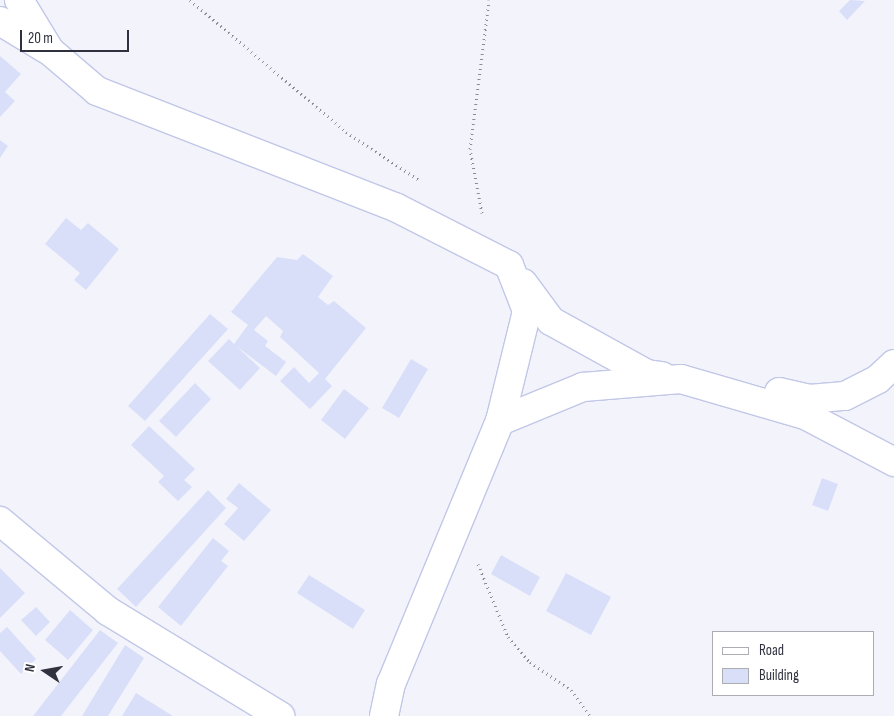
<!DOCTYPE html>
<style>
body{margin:0}
#map{position:relative;width:894px;height:716px;overflow:hidden;background:#f3f4fb;font-family:"Sofia Sans Condensed",sans-serif}
div>[style]{position:absolute}
.building>*{inset:0;background:#dadff9}
.path>*{height:3px;margin-top:-1.5px;transform-origin:0;background:repeating-linear-gradient(90deg,#8b8c96 0 1px,transparent 0 5px)}
.roads{filter:drop-shadow(1px 0 #c1c7e7) drop-shadow(-1px 0 #c1c7e7) drop-shadow(0 1px #c1c7e7) drop-shadow(0 -1px #c1c7e7)}
.street>*{height:28px;margin:-14px;padding:0 14px;transform-origin:14px;border-radius:14px;background:#fff}
span{translate:-50% -50%;white-space:nowrap;text-align:center;line-height:1.15;-webkit-text-stroke:5px #fff;paint-order:stroke}
.legend{position:absolute;left:712px;top:631px;width:162px;height:65px;box-sizing:border-box;background:#fff;border:1px solid #acadb2;margin:0;padding:6px 9px;list-style:none;font-size:15px;color:#2f313e}
.legend li{display:flex;align-items:center;gap:10px;height:25px}
.legend b{width:25px;border:1px solid #acadb2}
.north{position:absolute;left:20px;top:646px;width:50px;height:50px;-webkit-text-stroke:4px #fff;paint-order:stroke;rotate:282deg;font-size:14px;font-weight:700;line-height:20px;text-align:center;color:#2f313e}
.north::after{content:'';display:block;margin:auto;width:18px;height:22px;background:#2f313e;clip-path:polygon(50% 0,100% 100%,50% 72%,0 100%)}
.scale{position:absolute;left:20px;top:30px;width:109px;height:22px;box-sizing:border-box;border:2px solid #2f313e;border-top:0;padding-left:6px;font-size:15px;line-height:18px;white-space:nowrap;color:#2f313e;-webkit-text-stroke:4px #fff;paint-order:stroke}
</style>
<div id="map">
<div class="building">
<div style="clip-path:polygon(850px 0,865px 1px,847px 20px,839px 11px)"></div>
<div style="clip-path:polygon(0 56px,21px 74px,5px 92px,15px 101px,0 117px)"></div>
<div style="clip-path:polygon(0 140px,8px 146px,0 158px)"></div>
<div style="clip-path:polygon(66px 218px,81px 230px,88px 223px,119px 249px,86px 290px,74px 280px,80px 273px,45px 244px)"></div>
<div style="clip-path:polygon(303px 254px,333px 276px,318px 297px,328px 305px,334px 301px,366px 328px,325px 379px,332px 386px,310px 409px,280px 381px,294px 367px,309px 383px,319px 373px,280px 337px,283px 331px,266px 316px,254px 330px,268px 341px,265px 346px,286px 362px,276px 376px,236px 346px,260px 368px,240px 390px,208px 361px,229px 339px,234px 344px,248px 325px,231px 312px,277px 257px,297px 260px)"></div>
<div style="clip-path:polygon(210px 314px,228px 329px,145px 421px,128px 406px)"></div>
<div style="clip-path:polygon(411px 359px,428px 369px,399px 418px,382px 408px)"></div>
<div style="clip-path:polygon(195px 383px,211px 399px,176px 437px,159px 421px)"></div>
<div style="clip-path:polygon(344px 389px,369px 408px,345px 439px,321px 420px)"></div>
<div style="clip-path:polygon(149px 426px,195px 469px,184px 480px,192px 487px,178px 501px,158px 482px,164px 476px,131px 445px)"></div>
<div style="clip-path:polygon(822px 478px,838px 484px,828px 511px,812px 505px)"></div>
<div style="clip-path:polygon(239px 483px,271px 510px,244px 541px,224px 524px,238px 508px,226px 499px)"></div>
<div style="clip-path:polygon(208px 490px,226px 508px,136px 607px,117px 589px)"></div>
<div style="clip-path:polygon(213px 538px,229px 551px,221px 561px,228px 566px,181px 626px,158px 607px)"></div>
<div style="clip-path:polygon(501px 555px,540px 577px,530px 596px,491px 574px)"></div>
<div style="clip-path:polygon(0 568px,25px 593px,0 618px)"></div>
<div style="clip-path:polygon(566px 573px,611px 597px,591px 635px,546px 611px)"></div>
<div style="clip-path:polygon(309px 575px,365px 610px,353px 629px,297px 593px)"></div>
<div style="clip-path:polygon(36px 607px,50px 622px,36px 636px,21px 620px)"></div>
<div style="clip-path:polygon(70px 610px,93px 630px,68px 660px,45px 640px)"></div>
<div style="clip-path:polygon(7px 627px,36px 659px,21px 674px,0 651px,0 633px)"></div>
<div style="clip-path:polygon(100px 630px,118px 643px,61px 716px,33px 716px)"></div>
<div style="clip-path:polygon(125px 645px,144px 658px,108px 716px,82px 716px)"></div>
<div style="clip-path:polygon(136px 693px,173px 716px,122px 716px)"></div>
</div>
<div class="path">
<div style="left:190px;top:0;width:204px;rotate:40.2deg"></div>
<div style="left:346px;top:132px;width:87px;rotate:33.3deg"></div>
<div style="left:482px;top:213px;width:65px;rotate:-100.6deg"></div>
<div style="left:470px;top:149px;width:150px;rotate:-82.7deg"></div>
<div style="left:478px;top:564px;width:79px;rotate:67.7deg"></div>
<div style="left:508px;top:637px;width:33px;rotate:49deg"></div>
<div style="left:530px;top:662px;width:50px;rotate:34.3deg"></div>
<div style="left:571px;top:690px;width:32px;rotate:54deg"></div>
</div>
<div class="roads">
<div class="street">
<div style="left:19px;top:0;width:60px;rotate:58.7deg"></div>
<div style="left:50px;top:51px;width:62px;rotate:40.4deg"></div>
<div style="left:97px;top:91px;width:320px;rotate:21.3deg"></div>
<div style="left:395px;top:207px;width:128px;rotate:27deg"></div>
<div style="left:509px;top:265px;width:49px;rotate:68.6deg"></div>
<div style="left:527px;top:311px;width:113px;rotate:103.8deg"></div>
<div style="left:0;top:21px;width:54px;rotate:31.3deg"></div>
<div style="left:523px;top:283px;width:47px;rotate:53.6deg"></div>
<div style="left:551px;top:321px;width:110px;rotate:28.9deg"></div>
<div style="left:647px;top:374px;width:15px;rotate:8deg"></div>
<div style="left:779px;top:392px;width:31px;rotate:13deg"></div>
<div style="left:809px;top:399px;width:36px;rotate:-5deg"></div>
<div style="left:845px;top:396px;width:37px;rotate:-27deg"></div>
<div style="left:878px;top:379px;width:22px;rotate:-43deg"></div>
<div style="left:0;top:521px;width:141px;rotate:39.8deg"></div>
<div style="left:108px;top:611px;width:202px;rotate:31.4deg"></div>
<div style="left:384px;top:716px;width:33px;rotate:-78deg"></div>
<div style="left:391px;top:684px;width:285px;rotate:-67.5deg"></div>
<div style="left:500px;top:421px;width:90px;rotate:-22.3deg"></div>
<div style="left:583px;top:387px;width:98px;rotate:-4.7deg"></div>
<div style="left:681px;top:379px;width:129px;rotate:16.2deg"></div>
<div style="left:805px;top:415px;width:101px;rotate:27.8deg"></div>
</div>
</div>
<ul class="legend">
<li><b style="height:6px;background:#fff"></b>Road</li>
<li><b style="height:14px;background:#dadff9"></b>Building</li>
</ul>
<div class="north">N</div>
<div class="scale">20 m</div>
</div>
